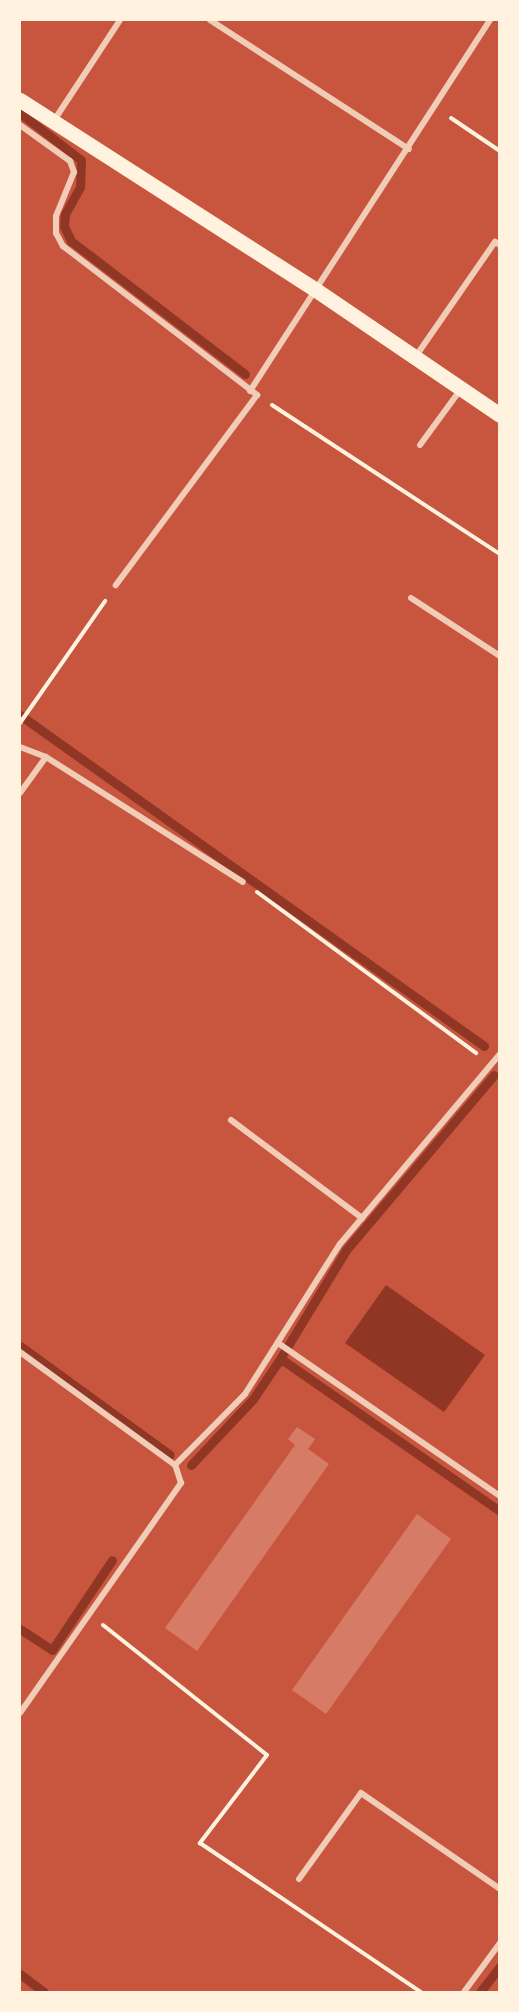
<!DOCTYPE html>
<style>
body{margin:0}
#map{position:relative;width:519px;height:2012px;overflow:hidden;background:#c8553d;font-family:"Exo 2",sans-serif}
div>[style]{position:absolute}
.water>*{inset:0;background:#8f3625}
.stream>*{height:9px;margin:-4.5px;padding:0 4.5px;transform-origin:4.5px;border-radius:4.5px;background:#8f3625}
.building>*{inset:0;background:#d67c66}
.path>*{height:4px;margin:-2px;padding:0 2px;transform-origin:2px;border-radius:2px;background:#fff3e0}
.minor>*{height:6px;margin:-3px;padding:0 3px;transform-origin:3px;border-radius:3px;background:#f1ccb7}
.primary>*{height:15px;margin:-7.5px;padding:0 7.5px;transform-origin:7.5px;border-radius:7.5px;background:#fff3e0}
span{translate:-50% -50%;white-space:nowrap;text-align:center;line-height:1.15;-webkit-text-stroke:4.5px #fff3e0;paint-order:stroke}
.frame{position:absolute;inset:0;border:21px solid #fff3e0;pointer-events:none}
</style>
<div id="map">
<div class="water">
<div style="clip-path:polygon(386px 1285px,485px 1355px,444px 1412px,345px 1343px)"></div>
</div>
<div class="stream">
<div style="left:20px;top:113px;width:77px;rotate:37.6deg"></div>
<div style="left:81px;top:160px;width:27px;rotate:92deg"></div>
<div style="left:80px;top:187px;width:31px;rotate:119deg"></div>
<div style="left:65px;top:214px;width:12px;rotate:95deg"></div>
<div style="left:64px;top:226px;width:17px;rotate:65deg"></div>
<div style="left:71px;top:241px;width:219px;rotate:37.4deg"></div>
<div style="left:20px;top:715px;width:570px;rotate:35.5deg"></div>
<div style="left:20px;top:1346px;width:185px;rotate:36deg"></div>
<div style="left:278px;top:1362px;width:131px;rotate:-58.7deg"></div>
<div style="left:346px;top:1250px;width:229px;rotate:-49.8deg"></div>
<div style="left:191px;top:1465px;width:91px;rotate:-46.8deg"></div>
<div style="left:253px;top:1399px;width:45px;rotate:-56deg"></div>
<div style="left:278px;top:1362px;width:6px;rotate:-9deg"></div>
<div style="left:284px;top:1361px;width:263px;rotate:34.8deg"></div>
<div style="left:20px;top:1629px;width:38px;rotate:33deg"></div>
<div style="left:52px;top:1650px;width:108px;rotate:-56.3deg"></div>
<div style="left:20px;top:1974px;width:30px;rotate:37deg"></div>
<div style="left:480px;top:1992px;width:33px;rotate:-52deg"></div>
</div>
<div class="building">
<div style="clip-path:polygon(297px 1427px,315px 1439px,308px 1449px,329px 1464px,197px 1651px,165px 1628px,295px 1445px,288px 1439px)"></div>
<div style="clip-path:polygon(417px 1514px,451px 1539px,326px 1714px,292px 1690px)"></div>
</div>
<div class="path">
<div style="left:451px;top:118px;width:59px;rotate:34deg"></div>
<div style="left:272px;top:405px;width:272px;rotate:33.2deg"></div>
<div style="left:20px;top:723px;width:149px;rotate:-55.1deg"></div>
<div style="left:257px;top:892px;width:272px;rotate:36.3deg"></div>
<div style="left:103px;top:1625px;width:209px;rotate:38.4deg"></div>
<div style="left:267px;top:1755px;width:111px;rotate:127.3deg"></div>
<div style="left:200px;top:1843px;width:267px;rotate:34deg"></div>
</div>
<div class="minor">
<div style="left:210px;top:20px;width:237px;rotate:33deg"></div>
<div style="left:53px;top:122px;width:122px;rotate:-56.7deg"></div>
<div style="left:20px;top:125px;width:62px;rotate:35.8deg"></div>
<div style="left:70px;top:161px;width:12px;rotate:70deg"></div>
<div style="left:74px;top:172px;width:48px;rotate:112.2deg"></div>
<div style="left:56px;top:216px;width:17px;rotate:90deg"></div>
<div style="left:56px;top:233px;width:15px;rotate:62deg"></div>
<div style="left:63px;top:246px;width:245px;rotate:37.5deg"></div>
<div style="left:257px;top:395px;width:237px;rotate:126.6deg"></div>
<div style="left:416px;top:356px;width:139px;rotate:-55.3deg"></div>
<div style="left:495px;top:242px;width:6px;rotate:31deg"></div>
<div style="left:250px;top:391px;width:442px;rotate:-57.1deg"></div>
<div style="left:420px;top:445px;width:69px;rotate:-53.8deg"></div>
<div style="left:411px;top:598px;width:106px;rotate:33.1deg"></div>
<div style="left:20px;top:747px;width:28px;rotate:21deg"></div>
<div style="left:46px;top:757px;width:233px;rotate:32.4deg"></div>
<div style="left:20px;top:793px;width:44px;rotate:-54.2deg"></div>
<div style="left:231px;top:1120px;width:164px;rotate:36.8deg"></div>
<div style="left:278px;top:1343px;width:270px;rotate:34.6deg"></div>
<div style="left:20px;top:1352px;width:192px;rotate:36.1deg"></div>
<div style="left:175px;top:1465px;width:100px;rotate:-45.4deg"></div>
<div style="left:245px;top:1394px;width:178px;rotate:-57.7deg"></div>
<div style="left:340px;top:1244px;width:248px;rotate:-49.9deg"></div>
<div style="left:20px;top:1713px;width:281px;rotate:-55deg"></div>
<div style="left:181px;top:1483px;width:19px;rotate:-108deg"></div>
<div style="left:299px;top:1879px;width:106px;rotate:-54.2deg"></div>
<div style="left:361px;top:1793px;width:169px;rotate:34.6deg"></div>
<div style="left:464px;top:1992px;width:61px;rotate:-53.7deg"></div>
</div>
<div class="primary">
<div style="left:20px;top:100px;width:352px;rotate:32.7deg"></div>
<div style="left:316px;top:290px;width:222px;rotate:34.2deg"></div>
</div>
<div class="frame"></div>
</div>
